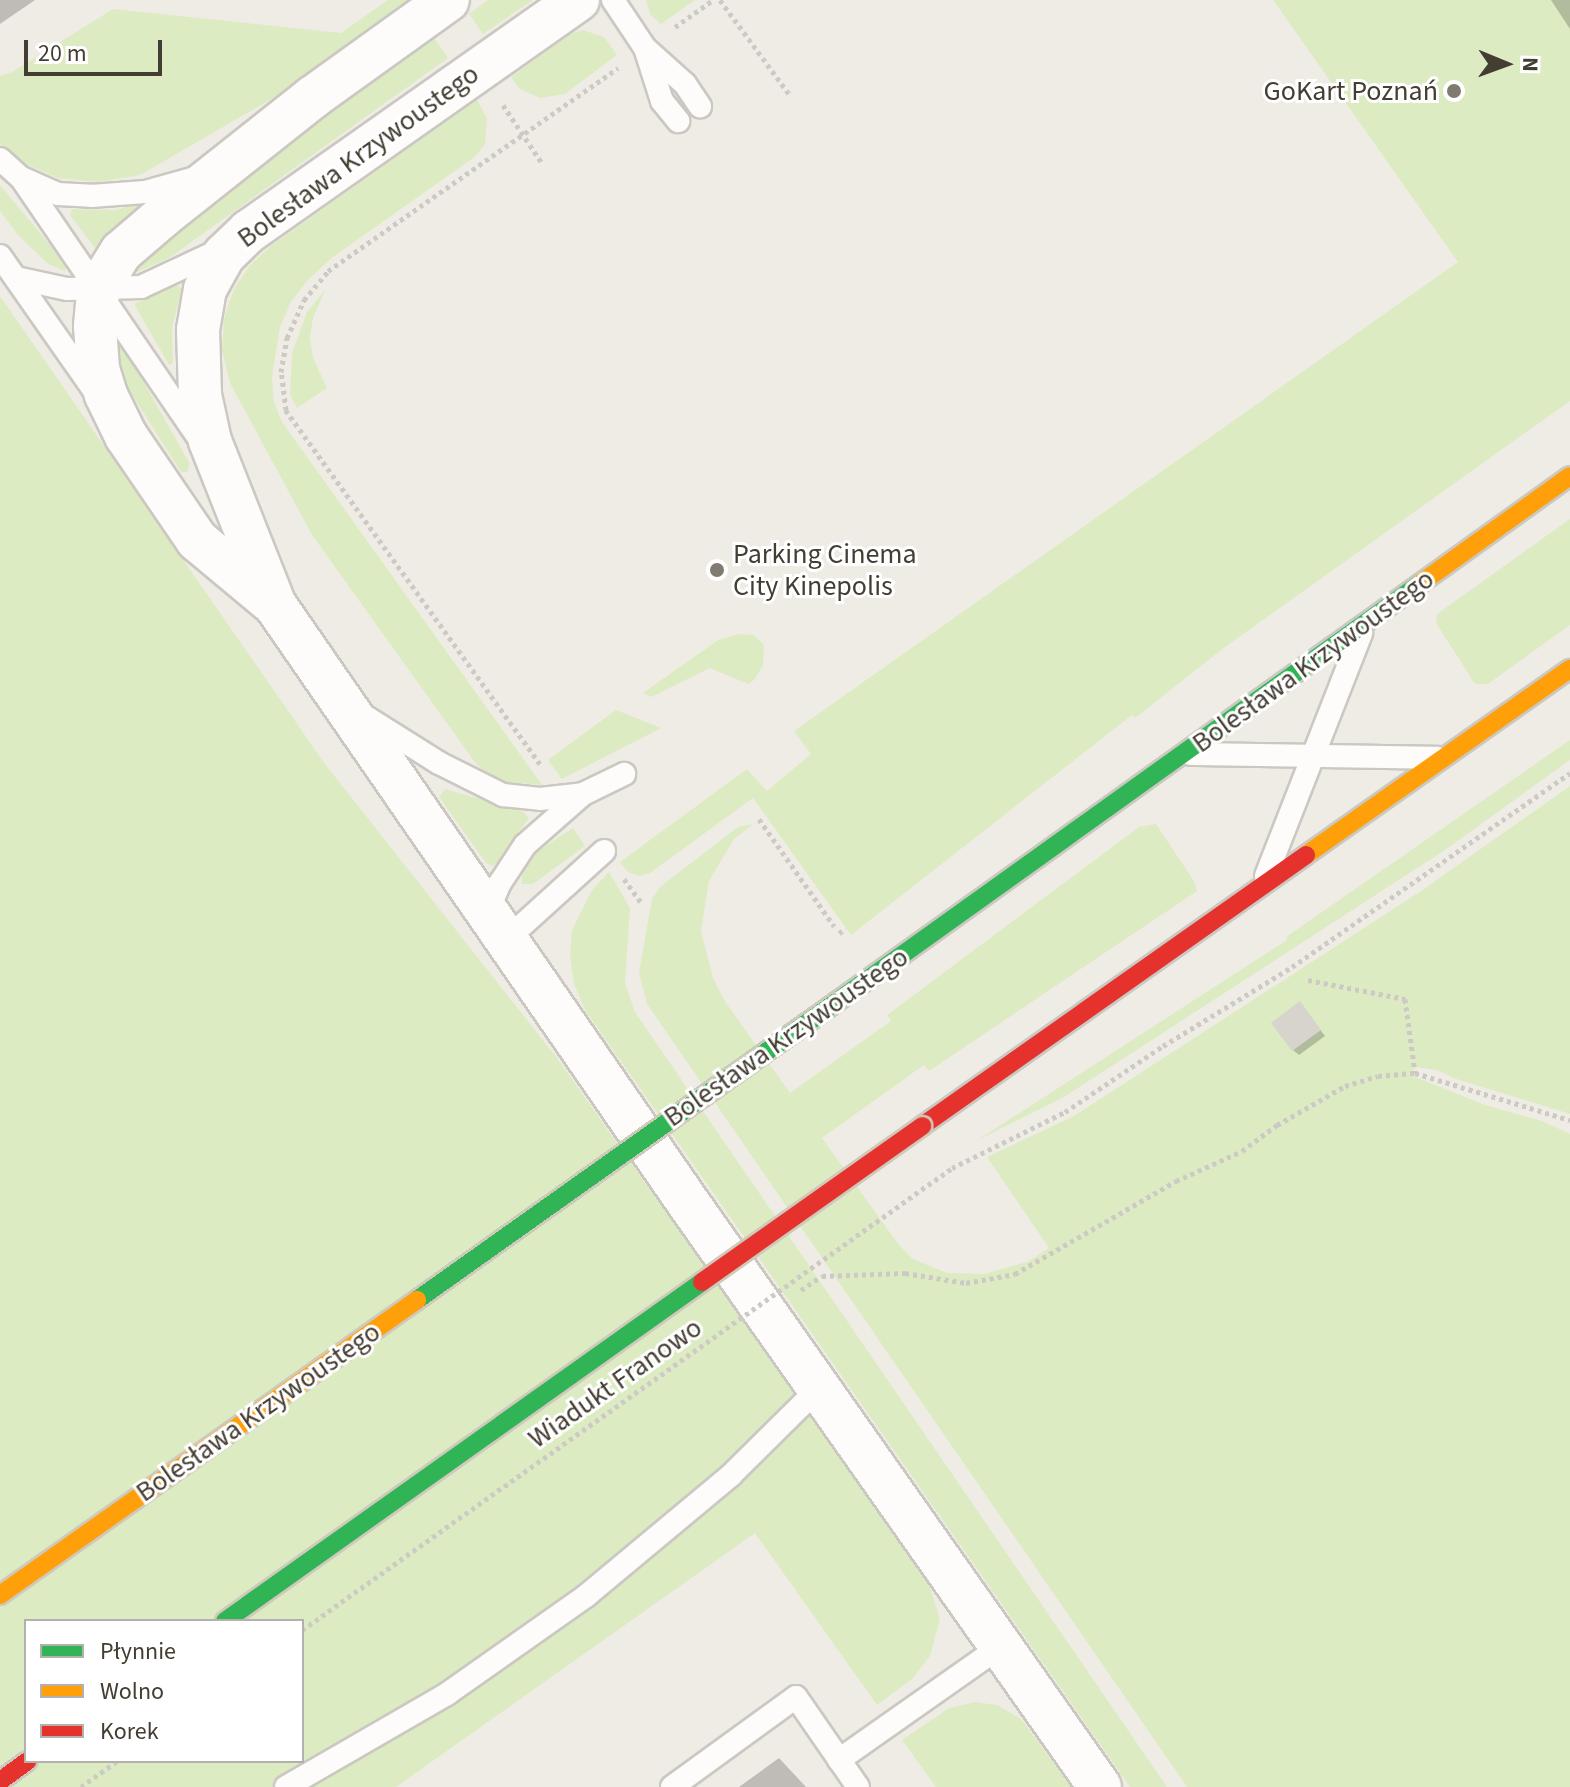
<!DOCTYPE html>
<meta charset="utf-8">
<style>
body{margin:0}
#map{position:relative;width:1570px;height:1787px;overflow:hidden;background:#efece6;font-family:"Source Sans 3",sans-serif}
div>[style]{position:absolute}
.green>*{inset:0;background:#ddebc3}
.shadow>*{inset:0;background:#0003}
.building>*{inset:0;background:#d7d3cd}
.path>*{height:5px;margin-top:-2.5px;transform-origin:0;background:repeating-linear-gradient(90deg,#cdcac5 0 4px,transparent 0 8px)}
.roads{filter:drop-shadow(2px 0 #cbc8c2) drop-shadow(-2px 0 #cbc8c2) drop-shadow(0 2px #cbc8c2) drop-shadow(0 -2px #cbc8c2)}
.lane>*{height:22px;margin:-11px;padding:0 11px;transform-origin:11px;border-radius:11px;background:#fdfcfb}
.street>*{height:42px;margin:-21px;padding:0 21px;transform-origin:21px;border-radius:21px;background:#fdfcfb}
.fast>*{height:18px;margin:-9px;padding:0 9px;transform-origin:9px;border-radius:9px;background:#30b455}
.slow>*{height:18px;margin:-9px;padding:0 9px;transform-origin:9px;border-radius:9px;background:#ff9f0a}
.jam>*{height:18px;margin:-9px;padding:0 9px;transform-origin:9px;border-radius:9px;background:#e5322d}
.path-bridge>*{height:5px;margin-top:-2.5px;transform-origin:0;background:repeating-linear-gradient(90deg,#cdcac5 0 4px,transparent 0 8px)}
.bridges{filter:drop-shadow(2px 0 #cfc9bc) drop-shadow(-2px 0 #cfc9bc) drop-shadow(0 2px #cfc9bc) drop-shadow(0 -2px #cfc9bc)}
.fast-bridge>*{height:18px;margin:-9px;padding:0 9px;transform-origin:9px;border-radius:9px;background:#30b455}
.slow-bridge>*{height:18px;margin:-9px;padding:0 9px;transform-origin:9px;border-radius:9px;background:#ff9f0a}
.jam-bridge>*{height:18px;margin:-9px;padding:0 9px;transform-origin:9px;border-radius:9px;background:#e5322d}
.dots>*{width:22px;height:22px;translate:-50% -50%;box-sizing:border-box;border:4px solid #fff;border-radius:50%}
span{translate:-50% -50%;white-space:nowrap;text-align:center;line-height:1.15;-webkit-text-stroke:6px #fff;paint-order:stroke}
.poi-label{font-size:28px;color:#443d32}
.right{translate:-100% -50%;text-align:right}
.left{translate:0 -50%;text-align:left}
.street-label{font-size:28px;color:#443d32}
.legend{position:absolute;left:24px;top:1619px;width:280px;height:144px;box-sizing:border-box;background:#fff;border:2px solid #b4b1ad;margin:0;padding:10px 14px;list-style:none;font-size:24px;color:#443d32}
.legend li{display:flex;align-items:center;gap:16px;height:40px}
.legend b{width:40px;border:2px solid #b4b1ad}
.north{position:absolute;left:1466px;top:24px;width:80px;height:80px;-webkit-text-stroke:6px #fff;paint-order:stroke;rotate:91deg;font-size:22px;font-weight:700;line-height:32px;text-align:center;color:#443d32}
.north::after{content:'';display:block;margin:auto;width:28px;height:36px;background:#443d32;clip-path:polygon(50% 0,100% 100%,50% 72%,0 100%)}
.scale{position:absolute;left:24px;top:40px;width:138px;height:36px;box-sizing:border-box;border:4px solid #443d32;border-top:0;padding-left:10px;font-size:24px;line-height:28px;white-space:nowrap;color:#443d32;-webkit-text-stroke:6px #fff;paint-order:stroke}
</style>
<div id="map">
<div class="green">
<div style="clip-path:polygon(388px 0,408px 0,414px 8px,348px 55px,140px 175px,98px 182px,58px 178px,19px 161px,0 145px,0 76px,12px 72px,113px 9px,341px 33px)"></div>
<div style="clip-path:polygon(488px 0,533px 0,483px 34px,469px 14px)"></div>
<div style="clip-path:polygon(646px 0,695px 0,661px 24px,650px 14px)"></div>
<div style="clip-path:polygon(1273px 0,1570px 0,1570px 401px,1225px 647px,1135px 718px,1132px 715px,851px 935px,753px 798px,650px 873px,639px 876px,628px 872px,620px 862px,747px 769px,767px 791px,811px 754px,794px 731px,1458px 262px)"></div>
<div style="clip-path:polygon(583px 30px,604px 37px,617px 55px,565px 94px,540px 98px,520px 89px,511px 77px,572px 33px)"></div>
<div style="clip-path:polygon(434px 38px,448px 58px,169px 258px,125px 277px,149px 240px)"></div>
<div style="clip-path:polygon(477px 100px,487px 118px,485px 144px,476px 156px,333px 257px,308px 280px,291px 302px,280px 327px,272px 377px,274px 402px,282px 422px,542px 785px,505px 782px,487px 774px,474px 761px,312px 535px,230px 383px,222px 351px,224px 318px,234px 289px,250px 265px,272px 245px)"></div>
<div style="clip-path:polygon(0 185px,66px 264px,65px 271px,48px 264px,18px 235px,0 211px)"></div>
<div style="clip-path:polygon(147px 202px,150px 203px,98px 252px,70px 215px,72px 209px,115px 210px)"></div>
<div style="clip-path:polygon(176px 284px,182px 289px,172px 328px,173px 363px,169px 365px,134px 304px)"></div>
<div style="clip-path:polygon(325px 290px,313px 318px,310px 338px,313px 358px,327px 388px,297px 408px,290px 395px,292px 353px,307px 312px)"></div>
<div style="clip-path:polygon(evenodd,0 296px,325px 764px,557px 1058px,930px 1587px,940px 1619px,930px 1656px,912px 1679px,877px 1705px,755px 1533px,396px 1787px,0 1787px,0 296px,26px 1621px,302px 1621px,302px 1761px,26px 1761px,26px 1621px)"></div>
<div style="clip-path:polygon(112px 326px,190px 464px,187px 472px,181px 472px,119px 374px)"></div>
<div style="clip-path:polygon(1570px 519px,1570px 625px,1488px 684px,1475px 684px,1436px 623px,1437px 614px)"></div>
<div style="clip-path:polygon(740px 634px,754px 635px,764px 645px,763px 666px,754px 680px,748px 684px,710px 668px,651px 697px,643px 693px,718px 640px)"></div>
<div style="clip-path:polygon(616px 710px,661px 728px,562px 779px,548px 760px)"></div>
<div style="clip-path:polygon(1570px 740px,1570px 760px,1445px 850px,1064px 1097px,976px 1141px,1287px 940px,1286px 937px)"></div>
<div style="clip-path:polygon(1570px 786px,1570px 1114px,1453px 1078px,1440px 1071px,1417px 1067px,1408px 1074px,1485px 1105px,1542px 1121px,1570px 1134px,1570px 1787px,1187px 1787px,647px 1004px,639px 973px,652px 899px,661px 886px,738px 827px,753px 824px,734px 839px,709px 881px,701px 931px,713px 978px,724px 1000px,790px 1093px,891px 1021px,887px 1015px,1139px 827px,1156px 824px,1194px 881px,1197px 891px,929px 1071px,924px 1065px,822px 1138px,899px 1245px,913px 1259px,947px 1273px,984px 1274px,1027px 1262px,1049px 1248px,987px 1157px,1074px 1116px,1421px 891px)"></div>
<div style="clip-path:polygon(445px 789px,522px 811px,529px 818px,497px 863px,492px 866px,486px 863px,439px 797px)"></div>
<div style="clip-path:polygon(573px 828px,585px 846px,533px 884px,522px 884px,522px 874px,536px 852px)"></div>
<div style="clip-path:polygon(609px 872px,630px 908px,625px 983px,635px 1012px,1167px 1787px,1130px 1787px,585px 1010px,574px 984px,570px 956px,572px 930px,592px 890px)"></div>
<div style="clip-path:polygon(975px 1702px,997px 1705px,1021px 1719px,1071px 1787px,936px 1787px,902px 1740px,949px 1708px)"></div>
</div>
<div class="shadow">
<div style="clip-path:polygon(0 0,35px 0,0 24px)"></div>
<div style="clip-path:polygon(1551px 0,1570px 0,1570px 29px)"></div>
<div style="clip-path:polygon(1305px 1010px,1325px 1036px,1299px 1055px,1293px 1050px)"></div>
<div style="clip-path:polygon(779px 1758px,806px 1787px,739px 1787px)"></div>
</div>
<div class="building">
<div style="clip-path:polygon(1300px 1001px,1321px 1030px,1292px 1051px,1271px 1023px)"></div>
</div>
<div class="path">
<div style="left:720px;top:0;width:117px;rotate:53.7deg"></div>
<div style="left:675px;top:27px;width:47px;rotate:-35.4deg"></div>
<div style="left:503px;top:105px;width:70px;rotate:56.1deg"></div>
<div style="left:540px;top:764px;width:436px;rotate:-125.7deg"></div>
<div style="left:286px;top:410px;width:38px;rotate:-97deg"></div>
<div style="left:281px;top:372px;width:35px;rotate:-80deg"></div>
<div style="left:287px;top:338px;width:42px;rotate:-65.9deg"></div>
<div style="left:304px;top:300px;width:38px;rotate:-50deg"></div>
<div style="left:328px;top:271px;width:354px;rotate:-35deg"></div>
<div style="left:759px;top:819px;width:131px;rotate:55deg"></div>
<div style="left:624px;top:879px;width:31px;rotate:54deg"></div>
<div style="left:839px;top:933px;width:8px;rotate:-30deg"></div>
<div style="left:1308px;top:980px;width:99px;rotate:11.1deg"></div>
<div style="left:1405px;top:999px;width:75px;rotate:82.3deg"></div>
<div style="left:952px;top:1168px;width:126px;rotate:-26.4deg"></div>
<div style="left:1065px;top:1112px;width:118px;rotate:-34deg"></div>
<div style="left:1163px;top:1046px;width:151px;rotate:-31.5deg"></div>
<div style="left:1292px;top:967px;width:339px;rotate:-34.9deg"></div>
<div style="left:801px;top:1290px;width:25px;rotate:-34deg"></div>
<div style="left:822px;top:1276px;width:83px;rotate:-2.1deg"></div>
<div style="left:905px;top:1273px;width:62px;rotate:9.3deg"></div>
<div style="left:966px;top:1283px;width:50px;rotate:-10.4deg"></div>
<div style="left:1015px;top:1274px;width:186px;rotate:-30deg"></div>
<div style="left:1176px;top:1181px;width:72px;rotate:-24.4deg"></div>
<div style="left:1242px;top:1151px;width:44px;rotate:-36.6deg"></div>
<div style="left:1277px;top:1125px;width:78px;rotate:-29.8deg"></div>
<div style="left:1345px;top:1086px;width:34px;rotate:-17deg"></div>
<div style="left:1378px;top:1076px;width:37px;rotate:-5deg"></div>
<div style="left:1415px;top:1073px;width:162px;rotate:16.9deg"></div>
<div style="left:81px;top:1787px;width:44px;rotate:-35.8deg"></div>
</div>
<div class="roads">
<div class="lane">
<div style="left:613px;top:0;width:58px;rotate:56.3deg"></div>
<div style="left:645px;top:48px;width:56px;rotate:72.2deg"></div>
<div style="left:662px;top:101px;width:26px;rotate:51deg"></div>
<div style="left:646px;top:49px;width:52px;rotate:41.9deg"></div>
<div style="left:685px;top:84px;width:27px;rotate:56deg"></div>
<div style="left:0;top:159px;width:30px;rotate:42deg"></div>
<div style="left:22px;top:179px;width:314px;rotate:55.7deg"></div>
<div style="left:24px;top:179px;width:37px;rotate:24deg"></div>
<div style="left:58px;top:194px;width:33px;rotate:3deg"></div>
<div style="left:91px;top:196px;width:54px;rotate:-4.2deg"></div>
<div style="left:145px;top:192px;width:49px;rotate:-15.5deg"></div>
<div style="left:0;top:256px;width:162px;rotate:55deg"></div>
<div style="left:16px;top:278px;width:52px;rotate:12.2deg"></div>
<div style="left:67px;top:289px;width:74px;rotate:-1.5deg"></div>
<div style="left:141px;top:287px;width:89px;rotate:-25.1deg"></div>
<div style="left:366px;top:717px;width:86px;rotate:32.2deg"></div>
<div style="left:439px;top:763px;width:72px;rotate:26.6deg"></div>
<div style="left:503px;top:795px;width:37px;rotate:6deg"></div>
<div style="left:540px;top:799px;width:43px;rotate:-6.6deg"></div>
<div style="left:1191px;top:754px;width:246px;rotate:0.9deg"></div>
<div style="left:1266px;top:876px;width:261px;rotate:-68.6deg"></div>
<div style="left:487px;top:912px;width:32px;rotate:-66deg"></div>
<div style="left:500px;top:883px;width:45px;rotate:-56.7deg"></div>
<div style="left:525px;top:845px;width:77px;rotate:-41.3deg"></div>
<div style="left:583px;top:794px;width:46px;rotate:-26deg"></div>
<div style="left:507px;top:939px;width:131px;rotate:-42.2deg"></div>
<div style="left:839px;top:1760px;width:198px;rotate:-35.1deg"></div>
<div style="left:286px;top:1787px;width:186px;rotate:-30deg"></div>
<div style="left:447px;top:1694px;width:170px;rotate:-35.2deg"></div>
<div style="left:586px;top:1596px;width:189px;rotate:-39.8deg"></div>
<div style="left:731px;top:1475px;width:124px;rotate:-44.7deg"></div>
<div style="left:672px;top:1787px;width:153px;rotate:-36deg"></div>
<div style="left:796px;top:1697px;width:109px;rotate:55.4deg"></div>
</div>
<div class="street">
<div style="left:578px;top:0;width:402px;rotate:144.9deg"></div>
<div style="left:249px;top:231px;width:35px;rotate:136deg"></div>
<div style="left:224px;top:255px;width:39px;rotate:119deg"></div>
<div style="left:205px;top:289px;width:42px;rotate:99.7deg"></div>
<div style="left:198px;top:330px;width:65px;rotate:88.2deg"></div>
<div style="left:200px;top:395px;width:47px;rotate:77.7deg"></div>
<div style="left:210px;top:441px;width:176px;rotate:68.4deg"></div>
<div style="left:275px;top:605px;width:728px;rotate:55.35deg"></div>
<div style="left:689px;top:1204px;width:713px;rotate:54.82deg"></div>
<div style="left:270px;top:601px;width:95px;rotate:-140.1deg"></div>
<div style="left:197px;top:540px;width:126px;rotate:-124.3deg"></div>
<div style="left:126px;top:436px;width:46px;rotate:-116deg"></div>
<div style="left:106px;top:395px;width:27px;rotate:-107deg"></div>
<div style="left:98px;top:369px;width:43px;rotate:-94deg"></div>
<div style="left:95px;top:326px;width:37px;rotate:-85deg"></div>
<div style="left:98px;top:289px;width:44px;rotate:-58.1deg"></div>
<div style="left:121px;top:252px;width:55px;rotate:-40.6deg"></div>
<div style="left:163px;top:216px;width:191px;rotate:-38.4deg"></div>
<div style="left:313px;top:97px;width:166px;rotate:-35.7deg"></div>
</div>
<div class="fast">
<div style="left:835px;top:1003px;width:721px;rotate:-35.63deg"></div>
</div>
<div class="slow">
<div style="left:1421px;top:583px;width:183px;rotate:-35.7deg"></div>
<div style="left:1306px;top:855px;width:323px;rotate:-35.2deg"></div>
</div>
<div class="jam">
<div style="left:922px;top:1126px;width:470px;rotate:-35.2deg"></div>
<div style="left:0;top:1781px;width:34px;rotate:-36deg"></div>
</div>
</div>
<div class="path-bridge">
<div style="left:302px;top:1630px;width:797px;rotate:-35.4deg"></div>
</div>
<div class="bridges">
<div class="fast-bridge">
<div style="left:417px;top:1300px;width:513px;rotate:-35.39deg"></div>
<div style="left:225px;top:1621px;width:585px;rotate:-35.4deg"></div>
</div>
<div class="slow-bridge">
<div style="left:0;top:1595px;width:511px;rotate:-35.28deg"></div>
</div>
<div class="jam-bridge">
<div style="left:702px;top:1282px;width:270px;rotate:-35.3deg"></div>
</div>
</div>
<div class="dots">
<div style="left:1454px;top:91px;background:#807a71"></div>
<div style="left:717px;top:570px;background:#807a71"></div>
</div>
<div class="poi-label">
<span class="right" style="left:1438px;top:91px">GoKart Poznań</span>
<span class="left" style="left:733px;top:570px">Parking Cinema<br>City Kinepolis</span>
</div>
<div class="street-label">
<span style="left:358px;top:156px;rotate:-36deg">Bolesława Krzywoustego</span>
<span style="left:1313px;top:661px;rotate:-36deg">Bolesława Krzywoustego</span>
<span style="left:786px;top:1037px;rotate:-35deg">Bolesława Krzywoustego</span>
<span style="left:615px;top:1383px;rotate:-35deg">Wiadukt Franowo</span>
<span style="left:258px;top:1412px;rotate:-35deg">Bolesława Krzywoustego</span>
</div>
<ul class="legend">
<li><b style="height:10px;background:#30b455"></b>Płynnie</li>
<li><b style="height:10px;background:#ff9f0a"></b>Wolno</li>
<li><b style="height:10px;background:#e5322d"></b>Korek</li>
</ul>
<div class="north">N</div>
<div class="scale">20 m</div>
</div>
